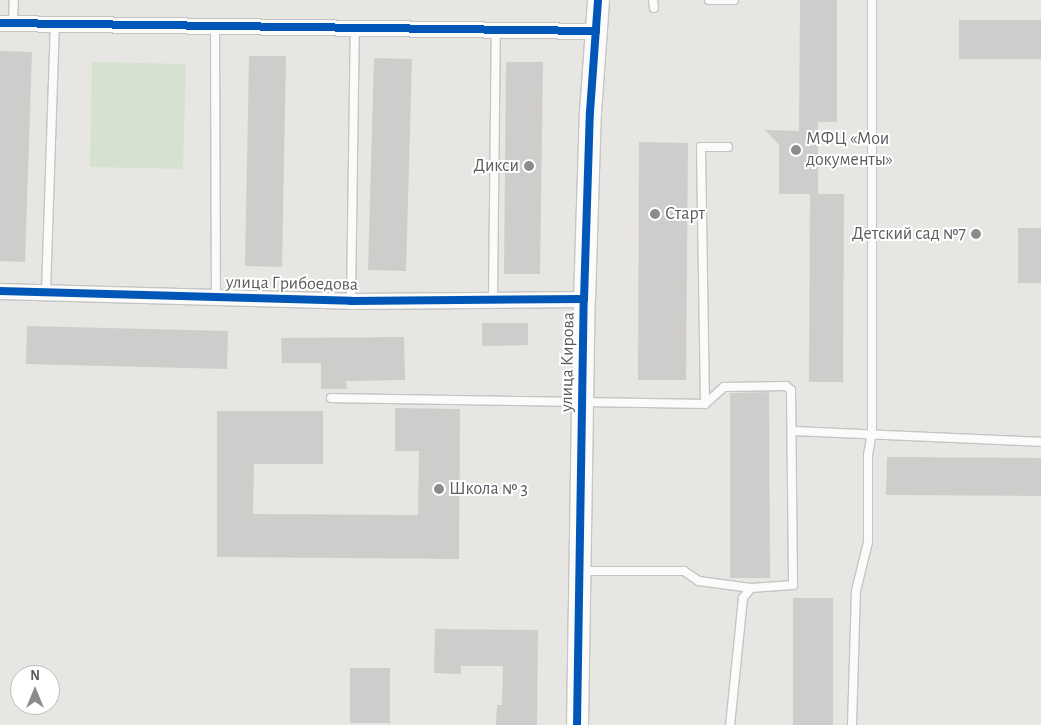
<!DOCTYPE html>
<meta charset="utf-8">
<style>
body{margin:0}
#map{position:relative;width:1041px;height:725px;overflow:hidden;background:#e8e6e3;font-family:"Alegreya Sans",sans-serif}
div>[style]{position:absolute}
.green>*{inset:0;background:#d5e2d0}
.building>*{inset:0;background:#cecdcb}
.roads{filter:drop-shadow(1px 0 #c4c4c3) drop-shadow(-1px 0 #c4c4c3) drop-shadow(0 1px #c4c4c3) drop-shadow(0 -1px #c4c4c3)}
.lane>*{height:8px;margin:-4px;padding:0 4px;transform-origin:4px;border-radius:4px;background:#fcfbfb}
.street>*{height:15px;margin:-7.5px;padding:0 7.5px;transform-origin:7.5px;border-radius:7.5px;background:#fcfbfb}
.secondary>*{height:21px;margin:-10.5px;padding:0 10.5px;transform-origin:10.5px;border-radius:10.5px;background:#fcfbfb}
.cycleway>*{height:8px;margin:-4px;padding:0 4px;transform-origin:4px;border-radius:4px;background:#0057b8}
.dots>*{width:14px;height:14px;translate:-50% -50%;box-sizing:border-box;border:2px solid #fff;border-radius:50%}
span{translate:-50% -50%;white-space:nowrap;text-align:center;line-height:1.15;-webkit-text-stroke:4px #fff;paint-order:stroke}
.poi-label{font-size:18px;color:#595d5f}
.left{translate:0 -50%;text-align:left}
.right{translate:-100% -50%;text-align:right}
.street-label{font-size:18px;color:#595d5f}
.north{position:absolute;left:10px;top:665px;width:50px;height:50px;box-sizing:border-box;background:#fff;border:1px solid #bdbebf;border-radius:50%;rotate:0deg;font-size:14px;font-weight:700;line-height:20px;text-align:center;color:#595d5f}
.north::after{content:'';display:block;margin:auto;width:18px;height:22px;background:#8b8d8d;clip-path:polygon(50% 0,100% 100%,50% 72%,0 100%)}
</style>
<div id="map">
<div class="green">
<div style="clip-path:polygon(92px 62px,186px 64px,183px 169px,90px 167px)"></div>
</div>
<div class="building">
<div style="clip-path:polygon(800px 0,837px 0,837px 122px,818px 122px,818px 194px,844px 194px,843px 382px,809px 382px,810px 194px,779px 194px,779px 145px,765px 130px,799px 131px)"></div>
<div style="clip-path:polygon(959px 20px,1041px 20px,1041px 59px,959px 59px)"></div>
<div style="clip-path:polygon(0 51px,32px 52px,25px 262px,0 261px)"></div>
<div style="clip-path:polygon(249px 56px,286px 56px,282px 267px,245px 266px)"></div>
<div style="clip-path:polygon(374px 58px,412px 59px,406px 271px,368px 270px)"></div>
<div style="clip-path:polygon(506px 62px,543px 62px,540px 274px,504px 274px)"></div>
<div style="clip-path:polygon(639px 142px,688px 143px,686px 380px,638px 380px)"></div>
<div style="clip-path:polygon(1018px 228px,1041px 228px,1041px 283px,1018px 283px)"></div>
<div style="clip-path:polygon(482px 323px,528px 323px,528px 345px,482px 346px)"></div>
<div style="clip-path:polygon(27px 326px,228px 331px,227px 369px,26px 364px)"></div>
<div style="clip-path:polygon(404px 337px,405px 380px,346px 381px,347px 389px,321px 389px,321px 363px,282px 363px,281px 338px)"></div>
<div style="clip-path:polygon(769px 392px,770px 578px,730px 578px,730px 393px)"></div>
<div style="clip-path:polygon(395px 408px,460px 409px,459px 559px,217px 557px,217px 411px,323px 411px,323px 464px,254px 464px,253px 514px,418px 515px,419px 451px,395px 451px)"></div>
<div style="clip-path:polygon(887px 457px,1041px 458px,1041px 496px,886px 495px)"></div>
<div style="clip-path:polygon(793px 598px,833px 598px,833px 725px,793px 725px)"></div>
<div style="clip-path:polygon(435px 629px,538px 630px,537px 725px,496px 725px,497px 705px,502px 705px,503px 666px,461px 666px,461px 674px,434px 673px)"></div>
<div style="clip-path:polygon(350px 668px,390px 668px,390px 723px,350px 723px)"></div>
</div>
<div class="roads">
<div class="lane">
<div style="left:653px;top:0;width:8px;rotate:83deg"></div>
<div style="left:709px;top:0;width:25px"></div>
<div style="left:13px;top:23px;width:23px;rotate:-88deg"></div>
<div style="left:215px;top:26px;width:271px;rotate:89.8deg"></div>
<div style="left:46px;top:292px;width:268px;rotate:-88.1deg"></div>
<div style="left:493px;top:299px;width:270px;rotate:-89.4deg"></div>
<div style="left:351px;top:301px;width:274px;rotate:-89.2deg"></div>
<div style="left:331px;top:398px;width:374px;rotate:0.9deg"></div>
<div style="left:705px;top:404px;width:257px;rotate:-90.9deg"></div>
<div style="left:701px;top:147px;width:27px"></div>
<div style="left:705px;top:404px;width:25px;rotate:-42deg"></div>
<div style="left:724px;top:387px;width:62px;rotate:-0.9deg"></div>
<div style="left:786px;top:386px;width:6px;rotate:39deg"></div>
<div style="left:791px;top:390px;width:195px;rotate:89.4deg"></div>
<div style="left:793px;top:585px;width:42px;rotate:175.9deg"></div>
<div style="left:751px;top:588px;width:13px;rotate:129deg"></div>
<div style="left:743px;top:598px;width:128px;rotate:95.8deg"></div>
<div style="left:792px;top:431px;width:249px;rotate:2.5deg"></div>
<div style="left:582px;top:571px;width:102px"></div>
<div style="left:684px;top:571px;width:18px;rotate:34deg"></div>
<div style="left:699px;top:581px;width:52px;rotate:7.7deg"></div>
<div style="left:852px;top:725px;width:134px;rotate:-88.3deg"></div>
<div style="left:856px;top:591px;width:50px;rotate:-76.2deg"></div>
<div style="left:868px;top:542px;width:87px;rotate:-90deg"></div>
<div style="left:868px;top:455px;width:22px;rotate:-80deg"></div>
<div style="left:872px;top:433px;width:433px;rotate:-90deg"></div>
</div>
<div class="street">
<div style="left:0;top:23px;width:596px;rotate:0.77deg"></div>
<div style="left:0;top:291px;width:351px;rotate:1.6deg"></div>
<div style="left:351px;top:301px;width:233px;rotate:-0.5deg"></div>
</div>
<div class="secondary">
<div style="left:577px;top:725px;width:426px;rotate:-89.1deg"></div>
<div style="left:584px;top:299px;width:187px;rotate:-88.2deg"></div>
<div style="left:590px;top:112px;width:112px;rotate:-85.9deg"></div>
</div>
</div>
<div class="cycleway">
<div style="left:0;top:23px;width:596px;rotate:0.77deg"></div>
<div style="left:0;top:291px;width:351px;rotate:1.6deg"></div>
<div style="left:351px;top:301px;width:233px;rotate:-0.5deg"></div>
<div style="left:577px;top:725px;width:426px;rotate:-89.1deg"></div>
<div style="left:584px;top:299px;width:187px;rotate:-88.2deg"></div>
<div style="left:590px;top:112px;width:112px;rotate:-85.9deg"></div>
</div>
<div class="dots">
<div style="left:796px;top:150px;background:#8b8d8d"></div>
<div style="left:529px;top:166px;background:#8b8d8d"></div>
<div style="left:655px;top:214px;background:#8b8d8d"></div>
<div style="left:976px;top:234px;background:#8b8d8d"></div>
<div style="left:439px;top:489px;background:#8b8d8d"></div>
</div>
<div class="poi-label">
<span class="left" style="left:806px;top:150px">МФЦ «Мои<br>документы»</span>
<span class="right" style="left:519px;top:166px">Дикси</span>
<span class="left" style="left:665px;top:214px">Старт</span>
<span class="right" style="left:966px;top:234px">Детский сад №7</span>
<span class="left" style="left:449px;top:489px">Школа № 3</span>
</div>
<div class="street-label">
<span style="left:292px;top:284px;rotate:1deg">улица Грибоедова</span>
<span style="left:568px;top:362px;rotate:-89deg">улица Кирова</span>
</div>
<div class="north">N</div>
</div>
